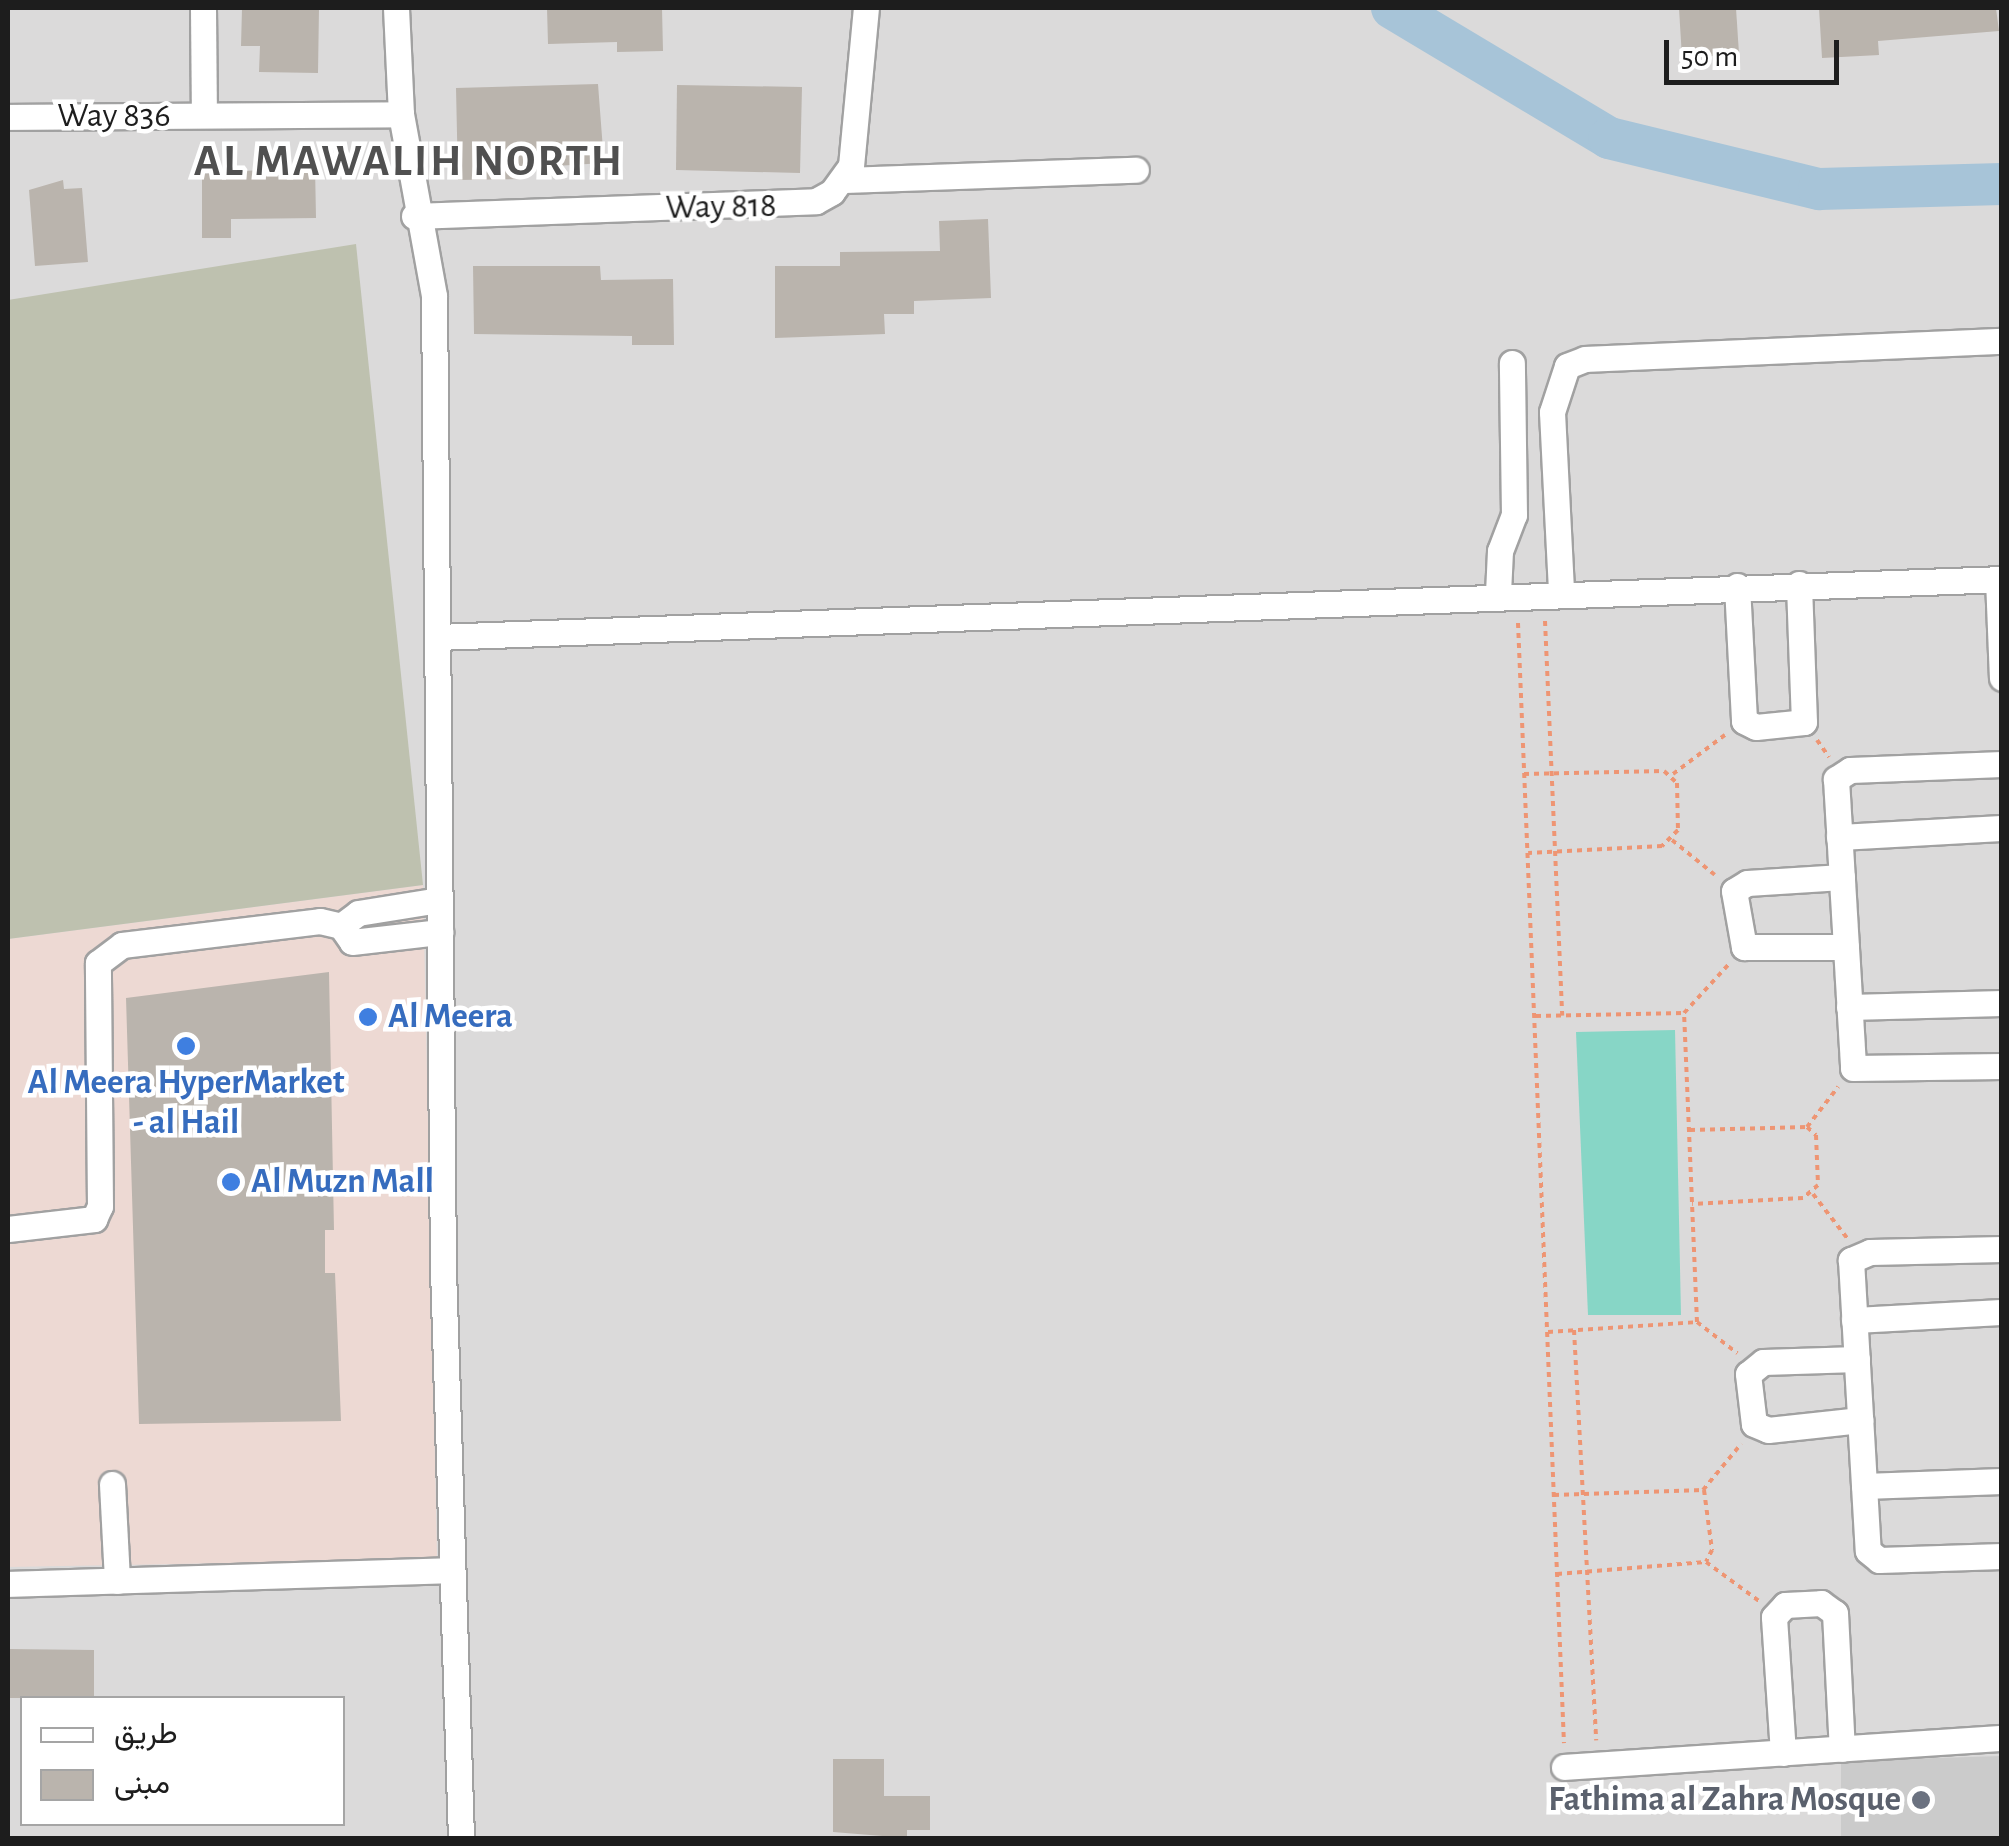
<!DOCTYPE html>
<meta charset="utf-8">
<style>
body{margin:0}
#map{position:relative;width:2009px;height:1846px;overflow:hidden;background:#edebe3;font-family:"Alegreya Sans",Vazirmatn,sans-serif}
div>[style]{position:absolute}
.residential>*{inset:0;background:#dbdada}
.commercial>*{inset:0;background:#edd9d3}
.religious>*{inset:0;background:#cbcbcb}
.construction>*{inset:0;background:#bec1af}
.pitch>*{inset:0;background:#87d6c6}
.river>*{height:42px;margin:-21px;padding:0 21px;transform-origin:21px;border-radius:21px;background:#a7c4d8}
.building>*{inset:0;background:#bab4ad}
.path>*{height:4px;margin-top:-2px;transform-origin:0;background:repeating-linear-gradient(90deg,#ee9573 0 5px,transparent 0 10px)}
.roads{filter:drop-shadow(2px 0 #a1a1a1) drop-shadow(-2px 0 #a1a1a1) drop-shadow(0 2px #a1a1a1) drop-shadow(0 -2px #a1a1a1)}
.minor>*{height:25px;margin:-12.5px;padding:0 12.5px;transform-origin:12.5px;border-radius:12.5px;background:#fff}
.dots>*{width:28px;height:28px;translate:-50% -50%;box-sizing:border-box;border:5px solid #fff;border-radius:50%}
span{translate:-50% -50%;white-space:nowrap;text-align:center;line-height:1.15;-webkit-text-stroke:9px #fff;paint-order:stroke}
.street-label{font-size:35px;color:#1d1d1d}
.shop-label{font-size:35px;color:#366cbe;font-weight:700}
.left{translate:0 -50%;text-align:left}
.worship-label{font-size:35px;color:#5b616d;font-weight:700}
.right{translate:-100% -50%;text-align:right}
.district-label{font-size:45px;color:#505050;font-weight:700;letter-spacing:2.5px}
.frame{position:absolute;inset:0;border:10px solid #1d1d1d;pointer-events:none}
.legend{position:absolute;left:20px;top:1696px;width:325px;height:130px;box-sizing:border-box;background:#fff;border:2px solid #a5a5a5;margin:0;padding:12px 18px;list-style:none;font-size:30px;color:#1d1d1d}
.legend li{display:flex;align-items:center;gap:20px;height:50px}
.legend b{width:50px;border:2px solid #a5a5a5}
.scale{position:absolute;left:1664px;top:40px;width:175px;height:45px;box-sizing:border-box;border:5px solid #1d1d1d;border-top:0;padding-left:12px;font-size:30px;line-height:35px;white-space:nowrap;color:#1d1d1d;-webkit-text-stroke:8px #fff;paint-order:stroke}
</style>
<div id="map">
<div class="residential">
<div style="clip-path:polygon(evenodd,8px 8px,2001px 8px,2001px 1838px,8px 1838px,8px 8px,22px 1698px,342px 1698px,342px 1824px,22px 1824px,22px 1698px)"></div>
</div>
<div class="commercial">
<div style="clip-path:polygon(423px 885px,437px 1559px,8px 1567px,8px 939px)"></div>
</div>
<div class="religious">
<div style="clip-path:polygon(2001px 1756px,2001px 1838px,1841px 1838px,1841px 1761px)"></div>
</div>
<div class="construction">
<div style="clip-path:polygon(356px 244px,423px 885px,8px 939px,8px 300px)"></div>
</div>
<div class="pitch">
<div style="clip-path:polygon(1675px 1030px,1681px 1315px,1588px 1315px,1576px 1032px)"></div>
</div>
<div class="river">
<div style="left:1392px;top:8px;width:253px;rotate:30.9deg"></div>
<div style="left:1609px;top:138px;width:216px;rotate:13.7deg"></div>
<div style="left:1819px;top:189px;width:183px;rotate:-1.6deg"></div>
</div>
<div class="building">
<div style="clip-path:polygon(242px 8px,319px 8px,318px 73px,259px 72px,260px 46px,241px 46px)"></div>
<div style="clip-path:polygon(547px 8px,662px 8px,663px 51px,617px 52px,617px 42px,548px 44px)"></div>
<div style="clip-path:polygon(1679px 8px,1736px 8px,1739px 54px,1682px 58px)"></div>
<div style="clip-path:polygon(1819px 8px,1996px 8px,1999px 31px,1878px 41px,1879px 55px,1822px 58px)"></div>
<div style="clip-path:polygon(598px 84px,604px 163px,523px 168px,523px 179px,458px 180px,456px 88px)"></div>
<div style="clip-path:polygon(677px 85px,802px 87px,800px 173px,676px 170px)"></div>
<div style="clip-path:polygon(315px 166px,316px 218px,231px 219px,231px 238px,202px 238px,202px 174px)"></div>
<div style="clip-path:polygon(63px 180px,64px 189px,82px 188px,88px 262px,35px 266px,29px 190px)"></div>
<div style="clip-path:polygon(988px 219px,991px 298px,914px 301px,914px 314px,884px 314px,885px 334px,775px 338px,775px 266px,840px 266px,840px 252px,940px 251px,939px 221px)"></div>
<div style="clip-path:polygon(473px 266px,600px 266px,601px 280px,673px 279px,674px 345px,632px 345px,632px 336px,474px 334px)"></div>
<div style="clip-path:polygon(329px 972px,334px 1230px,325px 1230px,325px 1273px,335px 1273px,341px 1421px,139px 1424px,126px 998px)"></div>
<div style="clip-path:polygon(8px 1649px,94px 1650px,94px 1698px,8px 1698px)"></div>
<div style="clip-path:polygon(833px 1759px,884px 1759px,884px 1796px,930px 1796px,930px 1830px,907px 1830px,907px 1838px,833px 1832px)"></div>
</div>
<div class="path">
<div style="left:1545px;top:621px;width:395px;rotate:87.5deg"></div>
<div style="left:1518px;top:623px;width:1121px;rotate:87.65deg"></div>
<div style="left:1817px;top:740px;width:21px;rotate:55deg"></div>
<div style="left:1524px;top:774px;width:140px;rotate:-1.2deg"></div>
<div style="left:1664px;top:771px;width:18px;rotate:43deg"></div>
<div style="left:1677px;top:783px;width:47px;rotate:88.8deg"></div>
<div style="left:1678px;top:830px;width:23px;rotate:135deg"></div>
<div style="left:1662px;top:846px;width:134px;rotate:177deg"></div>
<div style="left:1673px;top:774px;width:65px;rotate:-36.9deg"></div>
<div style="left:1672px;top:840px;width:55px;rotate:39.1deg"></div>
<div style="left:1536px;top:1016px;width:148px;rotate:-1.2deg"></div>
<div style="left:1807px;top:1127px;width:51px;rotate:-52.2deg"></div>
<div style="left:1690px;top:1130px;width:117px;rotate:-1.5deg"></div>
<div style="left:1807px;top:1127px;width:12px;rotate:42deg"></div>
<div style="left:1816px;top:1135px;width:50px;rotate:87.7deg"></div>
<div style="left:1818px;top:1185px;width:20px;rotate:139deg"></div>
<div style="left:1803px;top:1198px;width:111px;rotate:176.9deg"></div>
<div style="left:1813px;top:1194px;width:56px;rotate:52.3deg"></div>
<div style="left:1697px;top:1322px;width:309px;rotate:-92.4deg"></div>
<div style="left:1684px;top:1013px;width:65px;rotate:-47.5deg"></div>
<div style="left:1574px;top:1330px;width:411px;rotate:86.9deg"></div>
<div style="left:1548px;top:1332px;width:149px;rotate:-3.8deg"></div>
<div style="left:1697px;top:1322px;width:51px;rotate:37.8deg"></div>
<div style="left:1704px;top:1490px;width:61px;rotate:82.4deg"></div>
<div style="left:1712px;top:1550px;width:13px;rotate:117deg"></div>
<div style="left:1554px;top:1495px;width:149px;rotate:-1.9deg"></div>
<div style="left:1703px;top:1490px;width:60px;rotate:-50.4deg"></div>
<div style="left:1557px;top:1574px;width:149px;rotate:-4.6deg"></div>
<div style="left:1706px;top:1562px;width:66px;rotate:36.3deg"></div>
</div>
<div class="roads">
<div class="minor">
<div style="left:203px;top:8px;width:107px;rotate:89.5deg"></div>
<div style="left:396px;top:8px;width:106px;rotate:87.3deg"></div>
<div style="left:401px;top:114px;width:185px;rotate:79.7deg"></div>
<div style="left:434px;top:296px;width:973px;rotate:89.47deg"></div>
<div style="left:443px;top:1269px;width:569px;rotate:88.19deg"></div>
<div style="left:8px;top:117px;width:393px;rotate:-0.4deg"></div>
<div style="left:843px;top:180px;width:293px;rotate:-2deg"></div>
<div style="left:414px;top:216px;width:402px;rotate:-2.1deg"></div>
<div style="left:816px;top:201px;width:18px;rotate:-29deg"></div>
<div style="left:832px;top:192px;width:32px;rotate:-54deg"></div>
<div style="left:851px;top:166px;width:159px;rotate:-84.6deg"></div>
<div style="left:1998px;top:579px;width:99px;rotate:87.7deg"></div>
<div style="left:1737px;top:586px;width:135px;rotate:87deg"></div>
<div style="left:1744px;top:721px;width:13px;rotate:27deg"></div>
<div style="left:1756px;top:727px;width:48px;rotate:-5.9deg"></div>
<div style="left:1804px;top:722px;width:138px;rotate:-92.1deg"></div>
<div style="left:1561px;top:590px;width:178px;rotate:-92.9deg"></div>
<div style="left:1552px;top:412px;width:48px;rotate:-71.9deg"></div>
<div style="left:1567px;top:366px;width:19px;rotate:-21deg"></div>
<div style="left:1585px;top:359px;width:417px;rotate:-2.5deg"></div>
<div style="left:1498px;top:593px;width:42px;rotate:-87.3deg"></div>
<div style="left:1500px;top:551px;width:39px;rotate:-69deg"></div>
<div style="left:1514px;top:515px;width:152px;rotate:-90.8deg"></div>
<div style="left:437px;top:637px;width:1566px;rotate:-2.12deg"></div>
<div style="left:2002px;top:764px;width:152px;rotate:177.7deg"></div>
<div style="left:1850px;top:770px;width:17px;rotate:147deg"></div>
<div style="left:1836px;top:779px;width:289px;rotate:86.6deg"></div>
<div style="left:1853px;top:1068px;width:149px;rotate:-0.8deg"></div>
<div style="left:1839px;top:837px;width:163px;rotate:-3.2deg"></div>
<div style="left:1842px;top:877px;width:95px;rotate:176.4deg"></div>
<div style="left:1747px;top:883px;width:15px;rotate:148deg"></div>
<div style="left:1734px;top:891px;width:57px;rotate:79.9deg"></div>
<div style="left:1744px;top:947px;width:102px"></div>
<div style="left:341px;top:926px;width:21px;rotate:-37deg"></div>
<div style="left:358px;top:913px;width:82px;rotate:-9.1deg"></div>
<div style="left:1849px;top:1007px;width:153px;rotate:-1.5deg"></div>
<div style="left:8px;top:1229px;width:87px;rotate:-6.6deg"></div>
<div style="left:94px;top:1219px;width:14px;rotate:-65deg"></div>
<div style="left:100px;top:1206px;width:243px;rotate:-90.5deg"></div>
<div style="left:98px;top:963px;width:30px;rotate:-37deg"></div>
<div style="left:122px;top:945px;width:199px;rotate:-6.9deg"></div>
<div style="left:320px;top:921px;width:22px;rotate:13deg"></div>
<div style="left:341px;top:926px;width:19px;rotate:55deg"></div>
<div style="left:352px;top:942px;width:89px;rotate:-6.5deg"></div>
<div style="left:2002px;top:1249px;width:132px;rotate:178.7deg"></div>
<div style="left:1870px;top:1252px;width:21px;rotate:157deg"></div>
<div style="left:1851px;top:1260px;width:291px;rotate:86.7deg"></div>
<div style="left:1868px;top:1551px;width:14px;rotate:39deg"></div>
<div style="left:1879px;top:1560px;width:123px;rotate:-1.9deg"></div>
<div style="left:1854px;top:1320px;width:148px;rotate:-3.1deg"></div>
<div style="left:1857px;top:1359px;width:94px;rotate:178.2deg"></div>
<div style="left:1763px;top:1362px;width:19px;rotate:141deg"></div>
<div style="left:1748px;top:1374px;width:50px;rotate:83.2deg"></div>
<div style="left:1754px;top:1424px;width:15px;rotate:23deg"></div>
<div style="left:1768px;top:1430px;width:93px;rotate:-6.2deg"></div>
<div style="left:112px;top:1484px;width:97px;rotate:87deg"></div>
<div style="left:1864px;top:1486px;width:138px;rotate:-2.1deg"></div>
<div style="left:8px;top:1584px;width:443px;rotate:-1.8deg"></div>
<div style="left:1783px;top:1753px;width:136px;rotate:-93.8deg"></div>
<div style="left:1774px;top:1617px;width:16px;rotate:-47deg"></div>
<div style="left:1785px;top:1605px;width:36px;rotate:-3deg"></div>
<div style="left:1821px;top:1603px;width:17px;rotate:36deg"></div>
<div style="left:1835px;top:1613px;width:136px;rotate:87.1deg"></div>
<div style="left:1564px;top:1767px;width:439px;rotate:-3.8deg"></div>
</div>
</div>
<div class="dots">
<div style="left:368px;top:1017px;background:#3f7fe0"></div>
<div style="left:186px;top:1046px;background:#3f7fe0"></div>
<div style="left:231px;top:1182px;background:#3f7fe0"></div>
<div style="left:1921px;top:1800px;background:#6b7280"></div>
</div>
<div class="street-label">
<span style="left:114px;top:116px">Way 836</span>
<span style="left:721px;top:207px;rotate:-1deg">Way 818</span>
</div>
<div class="shop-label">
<span class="left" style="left:388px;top:1017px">Al Meera</span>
<span style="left:186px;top:1103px">Al Meera HyperMarket<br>- al Hail</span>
<span class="left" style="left:251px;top:1182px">Al Muzn Mall</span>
</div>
<div class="worship-label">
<span class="right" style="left:1901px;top:1800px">Fathima al Zahra Mosque</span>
</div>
<div class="district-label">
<span style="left:409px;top:162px">AL MAWALIH NORTH</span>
</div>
<div class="frame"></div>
<ul class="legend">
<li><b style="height:12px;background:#fff"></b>طريق</li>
<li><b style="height:28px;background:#bab4ad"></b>مبنى</li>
</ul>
<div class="scale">50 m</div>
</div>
